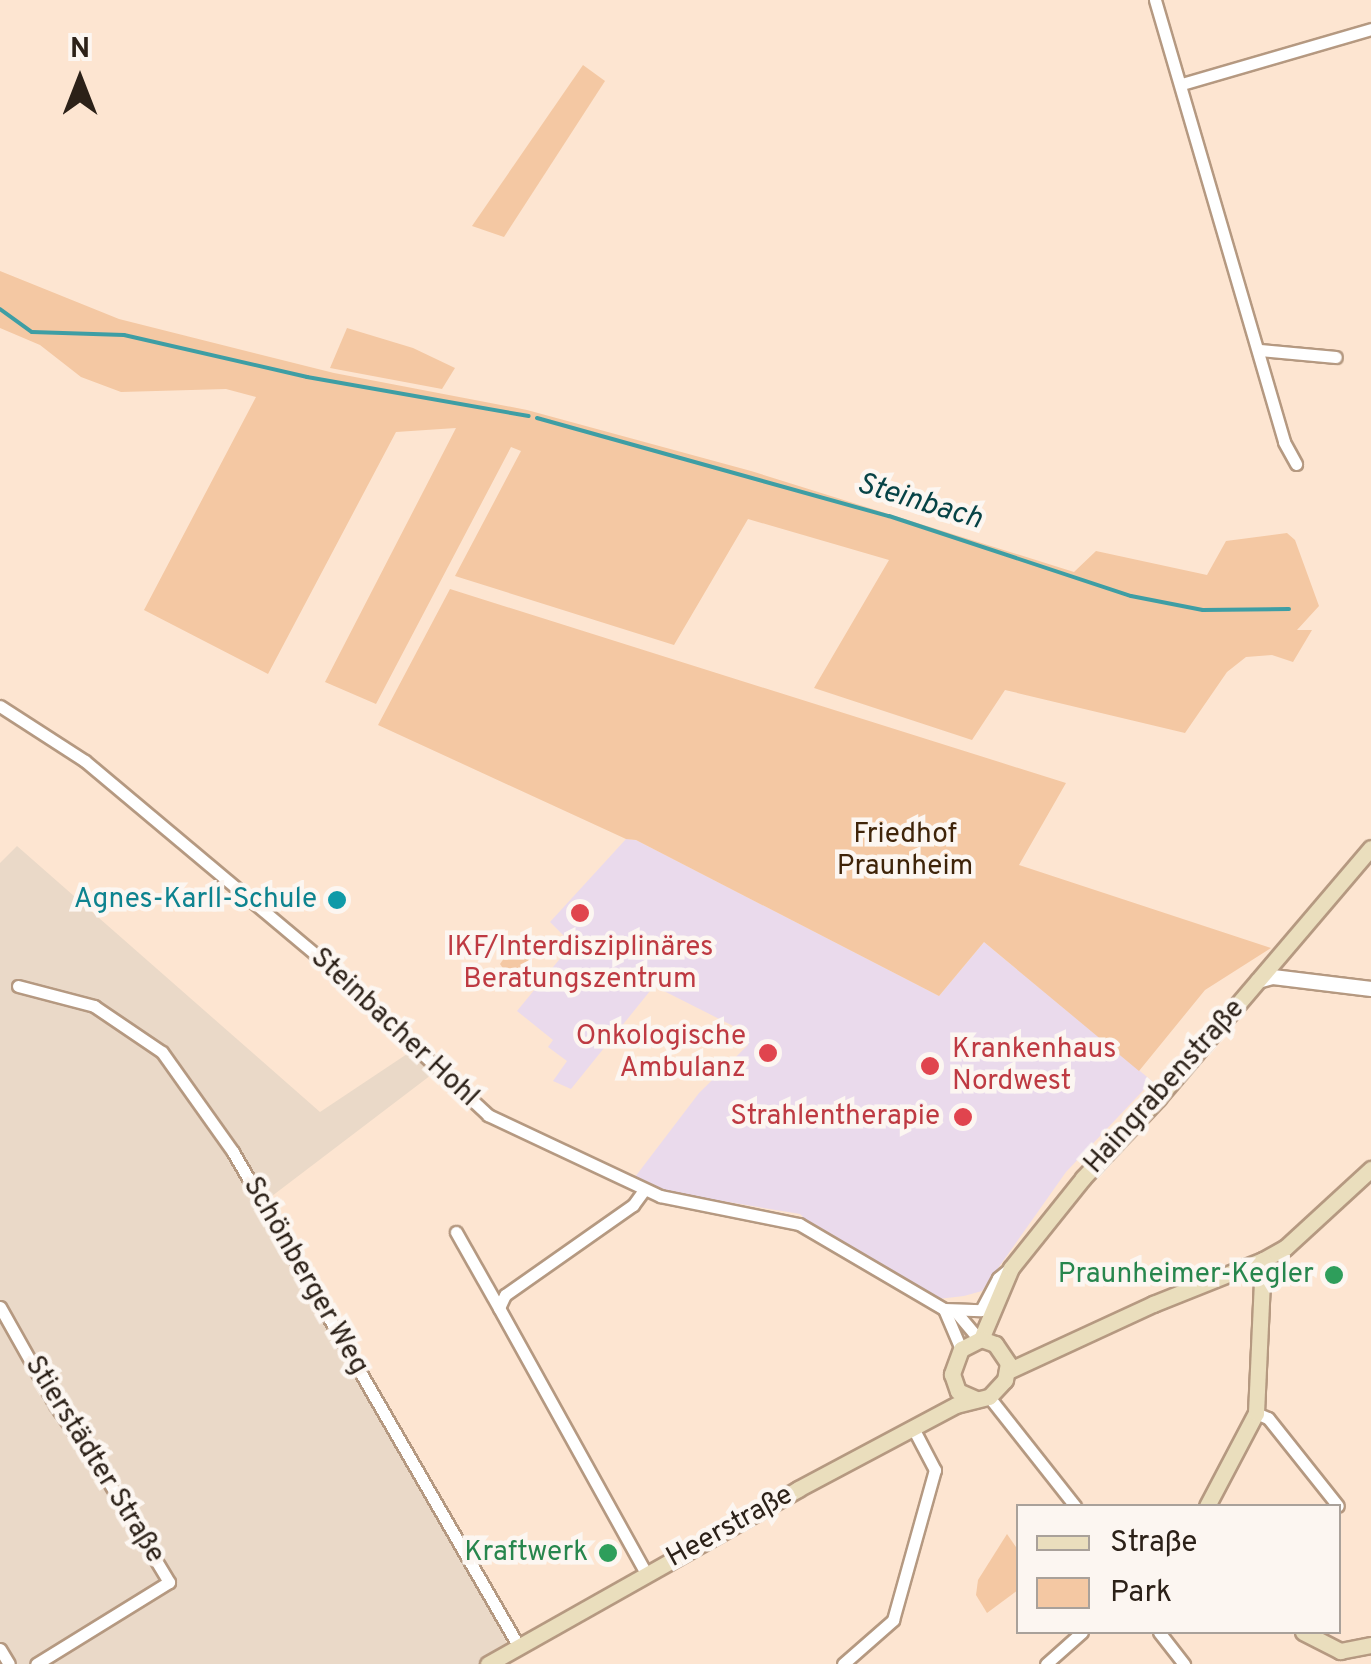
<!DOCTYPE html>
<meta charset="utf-8">
<style>
body{margin:0}
#map{position:relative;width:1371px;height:1664px;overflow:hidden;background:#fde5d1;font-family:Overpass,sans-serif}
div>[style]{position:absolute}
.industrial>*{inset:0;background:#ead9c8}
.medical>*{inset:0;background:#eadaec}
.green>*{inset:0;background:#f4c8a3}
.stream>*{height:4px;margin:-2px;padding:0 2px;transform-origin:2px;border-radius:2px;background:#3e9ea4}
.roads{filter:drop-shadow(2px 0 #b59981) drop-shadow(-2px 0 #b59981) drop-shadow(0 2px #b59981) drop-shadow(0 -2px #b59981)}
.minor>*{height:11px;margin:-5.5px;padding:0 5.5px;transform-origin:5.5px;border-radius:5.5px;background:#fff}
.tertiary>*{height:14px;margin:-7px;padding:0 7px;transform-origin:7px;border-radius:7px;background:#fff}
.secondary>*{height:15px;margin:-7.5px;padding:0 7.5px;transform-origin:7.5px;border-radius:7.5px;background:#eadebd}
.dots>*{width:28px;height:28px;translate:-50% -50%;box-sizing:border-box;border:5px solid #fcf6f1;border-radius:50%}
span{translate:-50% -50%;white-space:nowrap;text-align:center;line-height:1.15;-webkit-text-stroke:9px #fcf6f1;paint-order:stroke}
.park-label{font-size:28px;color:#3f2409}
.culture-label{font-size:28px;color:#0d838f}
.right{translate:-100% -50%;text-align:right}
.health-label{font-size:28px;color:#be3a42}
.left{translate:0 -50%;text-align:left}
.street-label{font-size:28px;color:#2c2118}
.leisure-label{font-size:28px;color:#27864d}
.water-label{font-size:30px;color:#074346;font-style:italic}
.legend{position:absolute;left:1016px;top:1504px;width:325px;height:130px;box-sizing:border-box;background:#fcf6f1;border:2px solid #a9a19a;margin:0;padding:12px 18px;list-style:none;font-size:30px;color:#2c2118}
.legend li{display:flex;align-items:center;gap:20px;height:50px}
.legend b{width:50px;border:2px solid #a9a19a}
.north{position:absolute;left:30px;top:30px;width:100px;height:100px;-webkit-text-stroke:8px #fcf6f1;paint-order:stroke;rotate:0deg;font-size:28px;font-weight:700;line-height:40px;text-align:center;color:#2c2118}
.north::after{content:'';display:block;margin:auto;width:35px;height:45px;background:#2c2118;clip-path:polygon(50% 0,100% 100%,50% 72%,0 100%)}
</style>
<div id="map">
<div class="industrial">
<div style="clip-path:polygon(17px 846px,320px 1112px,413px 1050px,435px 1072px,272px 1196px,511px 1651px,489px 1664px,0 1664px,0 863px)"></div>
</div>
<div class="medical">
<div style="clip-path:polygon(626px 839px,636px 840px,939px 996px,984px 942px,1152px 1081px,1066px 1172px,982px 1291px,964px 1296px,938px 1299px,816px 1230px,800px 1214px,668px 1192px,635px 1177px,699px 1093px,748px 1045px,749px 1034px,654px 986px,571px 1089px,553px 1081px,567px 1061px,548px 1047px,553px 1040px,517px 1011px,572px 944px,550px 922px)"></div>
</div>
<div class="green">
<div style="clip-path:polygon(583px 65px,605px 81px,504px 237px,472px 226px)"></div>
<div style="clip-path:polygon(0 271px,119px 319px,334px 373px,527px 410px,751px 471px,1074px 572px,1096px 551px,1207px 575px,1226px 541px,1287px 533px,1295px 540px,1319px 606px,1297px 630px,1312px 630px,1293px 662px,1272px 655px,1246px 657px,1227px 672px,1185px 733px,1005px 690px,972px 740px,814px 688px,889px 560px,748px 519px,674px 645px,455px 576px,521px 451px,511px 447px,376px 704px,325px 682px,456px 428px,396px 432px,268px 674px,144px 610px,256px 397px,226px 389px,121px 392px,81px 377px,40px 345px,0 328px)"></div>
<div style="clip-path:polygon(347px 328px,413px 348px,455px 368px,442px 389px,330px 368px)"></div>
<div style="clip-path:polygon(450px 589px,1066px 783px,1019px 865px,1271px 948px,1205px 990px,1139px 1071px,984px 942px,939px 996px,636px 840px,626px 839px,378px 725px)"></div>
<div style="clip-path:polygon(516px 941px,534px 944px,525px 971px,515px 975px,507px 974px,500px 964px)"></div>
<div style="clip-path:polygon(1007px 1534px,1018px 1550px,1018px 1590px,987px 1613px,976px 1595px,978px 1580px)"></div>
</div>
<div class="stream">
<div style="left:0;top:309px;width:39px;rotate:36deg"></div>
<div style="left:32px;top:332px;width:92px;rotate:1.9deg"></div>
<div style="left:124px;top:335px;width:188px;rotate:12.9deg"></div>
<div style="left:307px;top:377px;width:225px;rotate:10deg"></div>
<div style="left:537px;top:418px;width:365px;rotate:15.6deg"></div>
<div style="left:889px;top:516px;width:255px;rotate:18.3deg"></div>
<div style="left:1131px;top:596px;width:73px;rotate:11deg"></div>
<div style="left:1203px;top:610px;width:86px;rotate:-0.7deg"></div>
</div>
<div class="roads">
<div class="minor">
<div style="left:1155px;top:0;width:460px;rotate:73.7deg"></div>
<div style="left:1284px;top:442px;width:25px;rotate:61deg"></div>
<div style="left:1182px;top:84px;width:197px;rotate:-16.2deg"></div>
<div style="left:1260px;top:350px;width:76px;rotate:5.3deg"></div>
<div style="left:0;top:706px;width:101px;rotate:32.9deg"></div>
<div style="left:85px;top:761px;width:302px;rotate:40deg"></div>
<div style="left:316px;top:955px;width:235px;rotate:42.9deg"></div>
<div style="left:488px;top:1115px;width:190px;rotate:25.2deg"></div>
<div style="left:660px;top:1196px;width:142px;rotate:11.4deg"></div>
<div style="left:799px;top:1224px;width:168px;rotate:30.4deg"></div>
<div style="left:944px;top:1309px;width:37px;rotate:2deg"></div>
<div style="left:981px;top:1310px;width:36px;rotate:-62deg"></div>
<div style="left:998px;top:1278px;width:13px;rotate:-39deg"></div>
<div style="left:18px;top:986px;width:79px;rotate:14.7deg"></div>
<div style="left:94px;top:1006px;width:82px;rotate:34.1deg"></div>
<div style="left:162px;top:1052px;width:123px;rotate:54.6deg"></div>
<div style="left:233px;top:1152px;width:569px;rotate:59.97deg"></div>
<div style="left:644px;top:1190px;width:19px;rotate:126deg"></div>
<div style="left:633px;top:1205px;width:156px;rotate:144.9deg"></div>
<div style="left:505px;top:1295px;width:14px;rotate:115deg"></div>
<div style="left:499px;top:1308px;width:303px;rotate:61deg"></div>
<div style="left:456px;top:1232px;width:87px;rotate:60.5deg"></div>
<div style="left:0;top:1307px;width:112px;rotate:60.7deg"></div>
<div style="left:55px;top:1405px;width:87px;rotate:54.8deg"></div>
<div style="left:105px;top:1476px;width:124px;rotate:58.9deg"></div>
<div style="left:169px;top:1582px;width:156px;rotate:148.3deg"></div>
<div style="left:944px;top:1309px;width:43px;rotate:67deg"></div>
<div style="left:956px;top:1312px;width:35px;rotate:50deg"></div>
<div style="left:989px;top:1397px;width:139px;rotate:51.7deg"></div>
<div style="left:1256px;top:1413px;width:13px;rotate:23deg"></div>
<div style="left:1268px;top:1418px;width:112px;rotate:51.5deg"></div>
<div style="left:1159px;top:1632px;width:41px;rotate:52deg"></div>
<div style="left:0;top:1649px;width:17px;rotate:59deg"></div>
<div style="left:843px;top:1664px;width:67px;rotate:-41.3deg"></div>
<div style="left:893px;top:1620px;width:156px;rotate:-74.4deg"></div>
<div style="left:935px;top:1470px;width:45px;rotate:-117.7deg"></div>
<div style="left:1046px;top:1664px;width:48px;rotate:-41.6deg"></div>
</div>
<div class="tertiary">
<div style="left:1258px;top:981px;width:16px;rotate:-15deg"></div>
<div style="left:1273px;top:977px;width:99px;rotate:7deg"></div>
</div>
<div class="secondary">
<div style="left:981px;top:1339px;width:77px;rotate:-67.1deg"></div>
<div style="left:1011px;top:1268px;width:115px;rotate:-51.3deg"></div>
<div style="left:1083px;top:1178px;width:110px;rotate:-46.8deg"></div>
<div style="left:1158px;top:1098px;width:328px;rotate:-49.6deg"></div>
<div style="left:1008px;top:1371px;width:160px;rotate:-24.8deg"></div>
<div style="left:1153px;top:1304px;width:118px;rotate:-21.8deg"></div>
<div style="left:1263px;top:1260px;width:25px;rotate:-29deg"></div>
<div style="left:1285px;top:1248px;width:117px;rotate:-42.6deg"></div>
<div style="left:1207px;top:1506px;width:105px;rotate:-62.2deg"></div>
<div style="left:1256px;top:1413px;width:153px;rotate:-87.4deg"></div>
<div style="left:1303px;top:1632px;width:42px;rotate:27.2deg"></div>
<div style="left:1340px;top:1651px;width:32px;rotate:-11deg"></div>
<div style="left:488px;top:1664px;width:356px;rotate:-29.4deg"></div>
<div style="left:798px;top:1489px;width:179px;rotate:-28deg"></div>
<div style="left:956px;top:1405px;width:34px;rotate:-14deg"></div>
<div style="left:989px;top:1397px;width:23px;rotate:-47deg"></div>
<div style="left:1005px;top:1380px;width:17px;rotate:-80deg"></div>
<div style="left:1008px;top:1363px;width:23px;rotate:-124deg"></div>
<div style="left:995px;top:1344px;width:15px;rotate:-160deg"></div>
<div style="left:981px;top:1339px;width:22px;rotate:153deg"></div>
<div style="left:961px;top:1349px;width:27px;rotate:110deg"></div>
<div style="left:952px;top:1374px;width:18px;rotate:71deg"></div>
<div style="left:958px;top:1391px;width:20px;rotate:24deg"></div>
</div>
</div>
<div class="dots">
<div style="left:337px;top:900px;background:#0f9aa8"></div>
<div style="left:580px;top:913px;background:#e0444e"></div>
<div style="left:768px;top:1053px;background:#e0444e"></div>
<div style="left:930px;top:1066px;background:#e0444e"></div>
<div style="left:963px;top:1117px;background:#e0444e"></div>
<div style="left:1334px;top:1275px;background:#2e9e5b"></div>
<div style="left:608px;top:1553px;background:#2e9e5b"></div>
</div>
<div class="park-label">
<span style="left:905px;top:851px">Friedhof<br>Praunheim</span>
</div>
<div class="culture-label">
<span class="right" style="left:317px;top:900px">Agnes-Karll-Schule</span>
</div>
<div class="health-label">
<span style="left:580px;top:964px">IKF/Interdisziplinäres<br>Beratungszentrum</span>
<span class="right" style="left:746px;top:1053px">Onkologische<br>Ambulanz</span>
<span class="left" style="left:952px;top:1066px">Krankenhaus<br>Nordwest</span>
<span class="right" style="left:940px;top:1117px">Strahlentherapie</span>
</div>
<div class="street-label">
<span style="left:394px;top:1028px;rotate:43deg">Steinbacher Hohl</span>
<span style="left:1165px;top:1087px;rotate:-48deg">Haingrabenstraße</span>
<span style="left:305px;top:1276px;rotate:60deg">Schönberger Weg</span>
<span style="left:94px;top:1460px;rotate:58deg">Stierstädter Straße</span>
<span style="left:730px;top:1527px;rotate:-29deg">Heerstraße</span>
</div>
<div class="leisure-label">
<span class="right" style="left:1314px;top:1275px">Praunheimer-Kegler</span>
<span class="right" style="left:588px;top:1553px">Kraftwerk</span>
</div>
<div class="water-label">
<span style="left:919px;top:503px;rotate:17deg">Steinbach</span>
</div>
<ul class="legend">
<li><b style="height:12px;background:#eadebd"></b>Straße</li>
<li><b style="height:28px;background:#f4c8a3"></b>Park</li>
</ul>
<div class="north">N</div>
</div>
